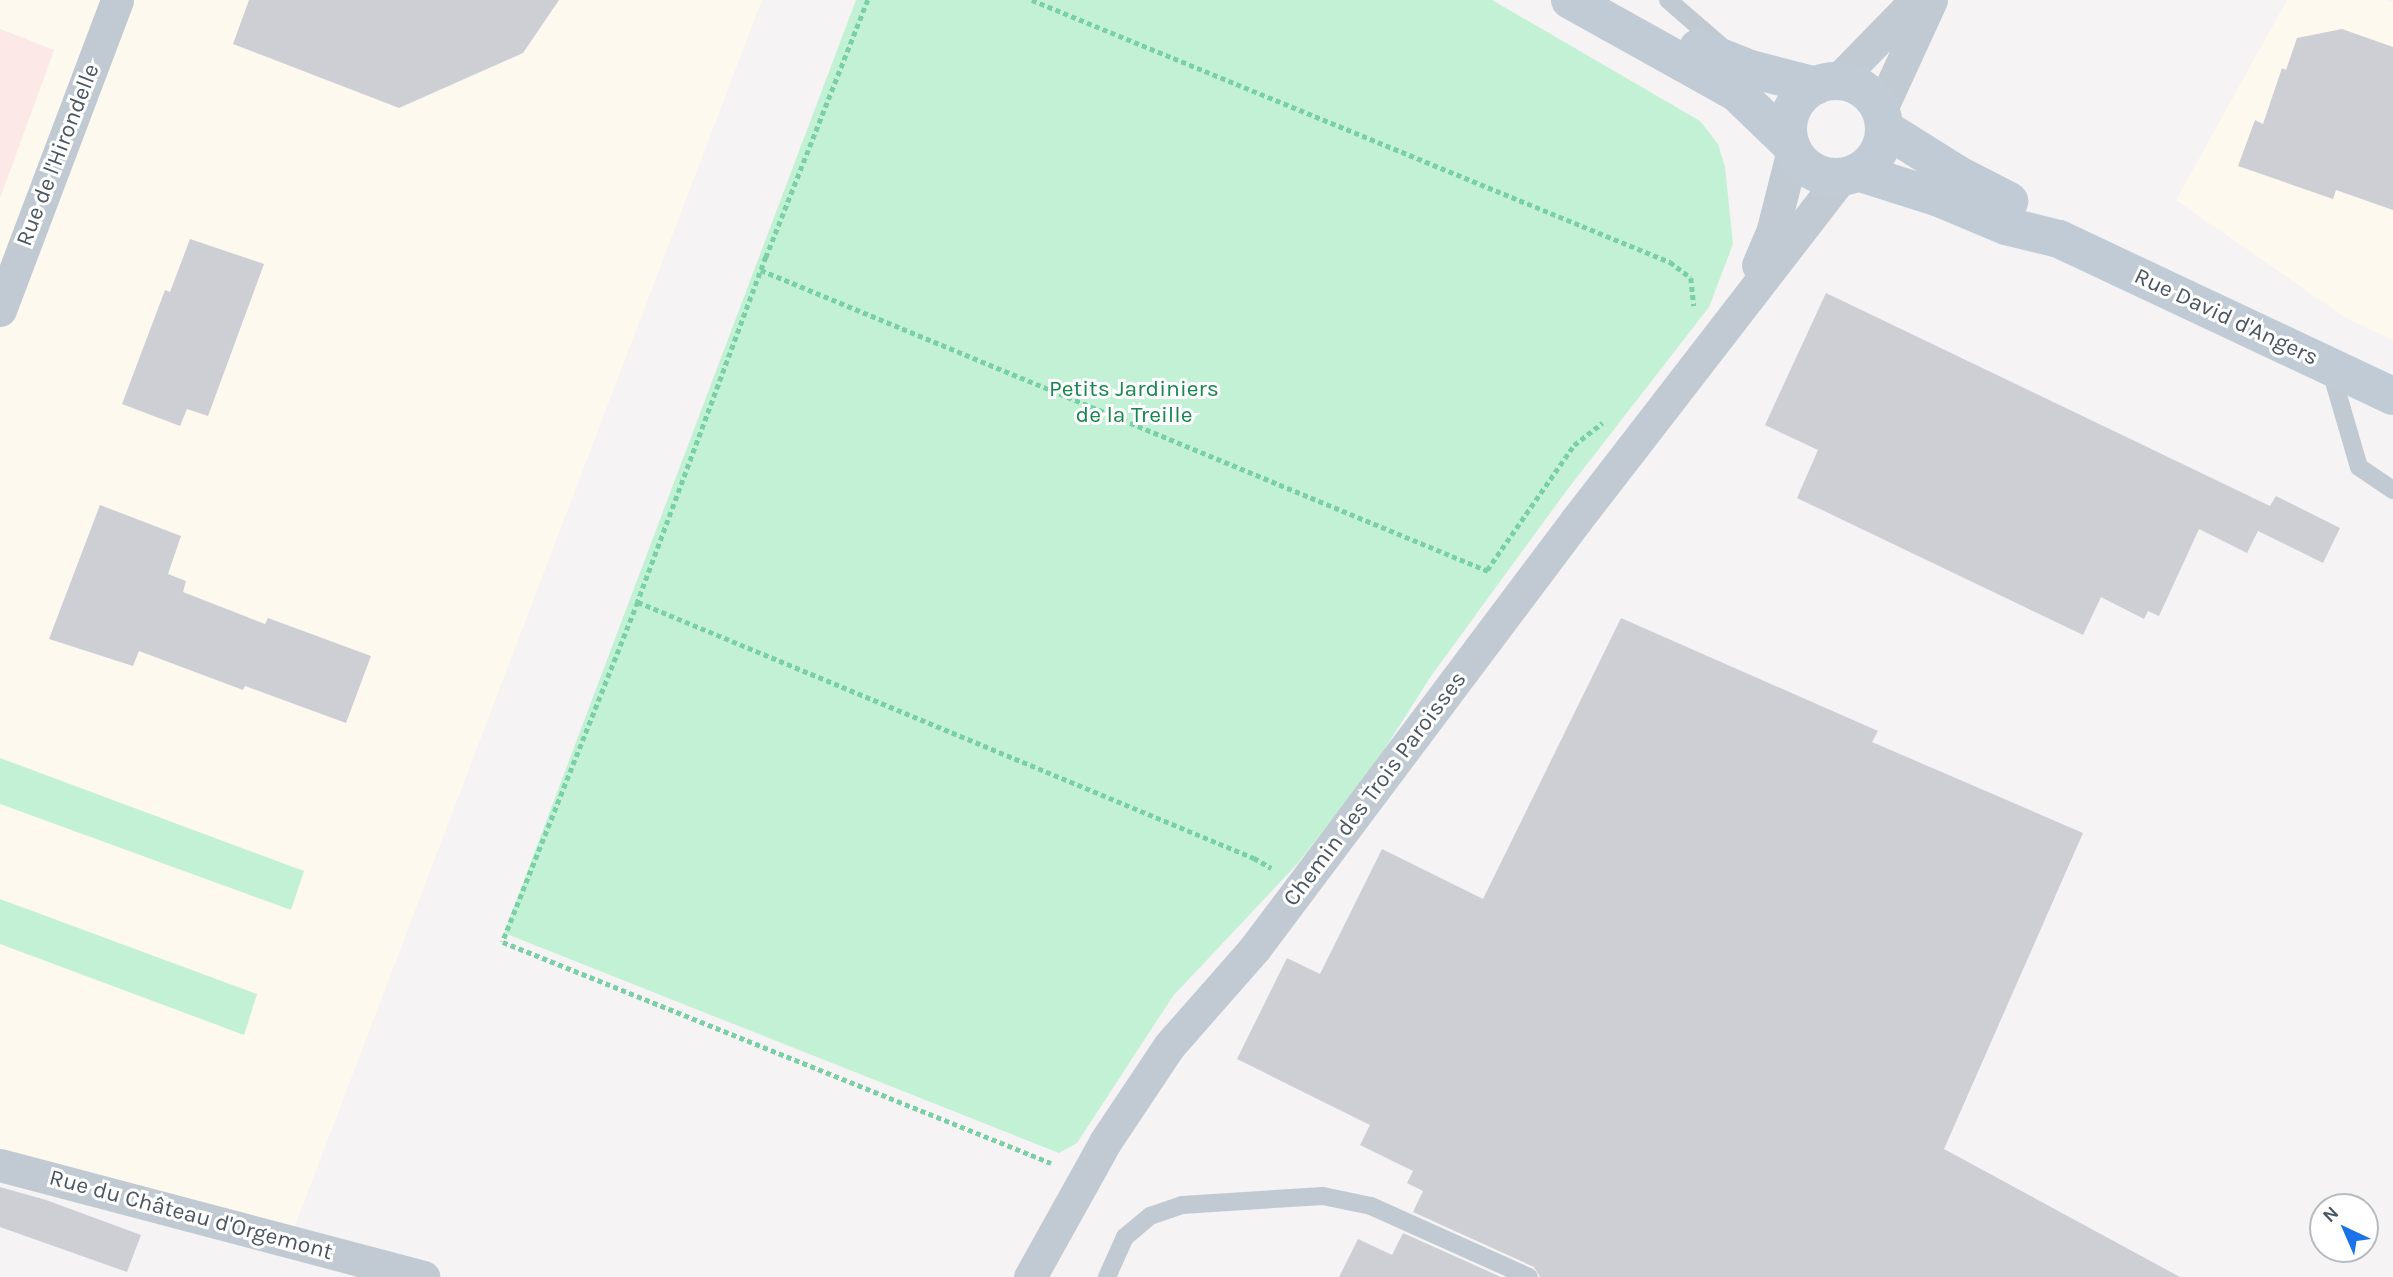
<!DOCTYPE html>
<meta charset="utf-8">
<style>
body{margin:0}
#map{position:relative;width:2393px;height:1277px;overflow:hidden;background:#f5f3f3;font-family:Karla,sans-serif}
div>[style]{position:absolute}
.commercial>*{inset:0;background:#fdf9ef}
.medical>*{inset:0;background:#fce8e6}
.green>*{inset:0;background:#c3f1d5}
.building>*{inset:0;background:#cdcfd5}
.path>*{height:4.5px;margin-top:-2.25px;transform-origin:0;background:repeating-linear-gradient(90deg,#7ad0a6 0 5px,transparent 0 8.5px)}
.lane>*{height:18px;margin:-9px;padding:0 9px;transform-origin:9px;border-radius:9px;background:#c1cad2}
.street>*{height:33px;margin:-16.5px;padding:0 16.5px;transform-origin:16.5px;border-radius:16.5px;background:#c1cad2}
.secondary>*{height:38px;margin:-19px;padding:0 19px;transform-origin:19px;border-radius:19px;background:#c1cbd6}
.secondary>.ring{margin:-19px;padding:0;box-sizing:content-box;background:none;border:38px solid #c1cbd6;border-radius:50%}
span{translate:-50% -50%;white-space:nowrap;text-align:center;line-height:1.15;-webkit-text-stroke:6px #fff;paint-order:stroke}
.street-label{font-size:23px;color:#4a5661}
.park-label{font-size:23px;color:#17864f}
.north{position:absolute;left:2309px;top:1193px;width:70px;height:70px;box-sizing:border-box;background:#fff;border:2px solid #b7bbc0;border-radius:50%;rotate:316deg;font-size:19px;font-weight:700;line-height:28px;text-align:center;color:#4a5661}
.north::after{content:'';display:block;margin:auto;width:24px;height:32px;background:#1a73e8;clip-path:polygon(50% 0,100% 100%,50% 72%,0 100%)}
</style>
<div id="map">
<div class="commercial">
<div style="clip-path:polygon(0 0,762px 0,295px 1226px,0 1156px,0 198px,54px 50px,0 29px)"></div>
<div style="clip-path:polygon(2287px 0,2386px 0,2393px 3px,2393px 340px,2346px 318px,2176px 200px)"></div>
</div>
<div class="medical">
<div style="clip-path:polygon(0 29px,54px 50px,0 198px)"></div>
</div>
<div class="green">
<div style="clip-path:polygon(856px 0,1492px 0,1700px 121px,1718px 144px,1725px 167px,1733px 244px,1709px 307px,1567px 490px,1431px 676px,1377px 761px,1298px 863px,1173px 996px,1077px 1143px,1059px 1153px,504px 933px)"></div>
<div style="clip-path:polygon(0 758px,304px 871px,291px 910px,0 804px)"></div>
<div style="clip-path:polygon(0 899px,257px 994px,244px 1035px,0 944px)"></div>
</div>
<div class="building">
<div style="clip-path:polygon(249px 0,559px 0,523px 53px,399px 108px,233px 44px)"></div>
<div style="clip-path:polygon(2342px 29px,2393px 47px,2393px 210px,2336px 190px,2333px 199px,2238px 166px,2255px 120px,2263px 124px,2282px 68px,2286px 70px,2297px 38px)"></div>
<div style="clip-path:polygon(190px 239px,264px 264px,208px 416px,187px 409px,180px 426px,122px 404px,165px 290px,170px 292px)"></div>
<div style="clip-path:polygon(1826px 293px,2270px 506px,2276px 496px,2340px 528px,2323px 563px,2258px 531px,2247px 553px,2199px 529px,2159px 616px,2148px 611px,2144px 619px,2101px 597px,2083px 635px,1797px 498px,1818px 450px,1765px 425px)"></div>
<div style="clip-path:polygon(100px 505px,181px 536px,168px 574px,186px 581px,183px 592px,265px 624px,268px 618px,371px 656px,346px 723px,245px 686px,243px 690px,139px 651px,133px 666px,49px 639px)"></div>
<div style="clip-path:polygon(1621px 618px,1878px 731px,1872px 742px,2083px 833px,1944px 1149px,2180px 1277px,1540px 1277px,1534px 1267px,1413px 1212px,1423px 1191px,1407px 1183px,1413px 1171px,1360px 1145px,1370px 1125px,1237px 1059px,1287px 958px,1320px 974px,1382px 849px,1483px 899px)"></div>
<div style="clip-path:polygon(0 1187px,46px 1200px,141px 1235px,127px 1272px,0 1227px)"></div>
<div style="clip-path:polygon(1403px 1233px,1501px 1277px,1339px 1277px,1358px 1239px,1392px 1255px)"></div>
</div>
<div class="path">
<div style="left:868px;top:0;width:277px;rotate:111.6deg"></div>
<div style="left:766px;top:257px;width:368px;rotate:110.4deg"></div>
<div style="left:638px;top:602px;width:366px;rotate:111.7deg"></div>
<div style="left:503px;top:942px;width:591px;rotate:21.96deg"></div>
<div style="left:1032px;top:0;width:690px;rotate:22.33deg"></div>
<div style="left:1670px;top:262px;width:26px;rotate:37deg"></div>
<div style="left:1691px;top:278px;width:28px;rotate:84deg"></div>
<div style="left:761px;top:270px;width:787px;rotate:22.49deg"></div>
<div style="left:1487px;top:570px;width:152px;rotate:-55.2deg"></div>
<div style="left:1574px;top:445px;width:36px;rotate:-38deg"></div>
<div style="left:638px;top:602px;width:667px;rotate:22.57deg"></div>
<div style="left:1254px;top:858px;width:20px;rotate:30deg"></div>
</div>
<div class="lane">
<div style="left:1668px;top:0;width:69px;rotate:40.9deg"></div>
<div style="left:2330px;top:368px;width:103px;rotate:73.7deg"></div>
<div style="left:2359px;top:467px;width:41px;rotate:34.1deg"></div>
<div style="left:1107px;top:1277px;width:44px;rotate:-65.8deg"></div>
<div style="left:1125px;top:1237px;width:33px;rotate:-40deg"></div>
<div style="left:1150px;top:1216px;width:34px;rotate:-19deg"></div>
<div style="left:1182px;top:1205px;width:141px;rotate:-3.7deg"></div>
<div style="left:1323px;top:1196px;width:49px;rotate:11.8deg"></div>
<div style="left:1371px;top:1206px;width:173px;rotate:24.2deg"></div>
</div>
<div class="street">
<div style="left:1836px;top:82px;width:115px;rotate:-45.7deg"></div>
<div style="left:1880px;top:111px;width:122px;rotate:-65.3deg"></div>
<div style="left:1758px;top:265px;width:39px;rotate:-67deg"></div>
<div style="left:1773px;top:229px;width:81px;rotate:-75.8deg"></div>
<div style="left:0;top:310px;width:331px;rotate:-69.3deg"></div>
<div style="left:0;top:1165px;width:438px;rotate:14.8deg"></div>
<div style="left:1030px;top:1277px;width:154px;rotate:-60.9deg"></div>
<div style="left:1105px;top:1142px;width:115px;rotate:-56.3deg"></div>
<div style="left:1169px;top:1046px;width:130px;rotate:-48.7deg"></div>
<div style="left:1255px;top:948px;width:536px;rotate:-53.11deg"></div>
<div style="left:1577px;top:519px;width:432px;rotate:-52.3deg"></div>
</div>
<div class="secondary">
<div style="left:1570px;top:0;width:191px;rotate:29.1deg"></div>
<div style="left:1737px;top:93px;width:75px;rotate:43.9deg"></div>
<div style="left:1698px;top:48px;width:56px;rotate:22deg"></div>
<div style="left:1750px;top:69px;width:68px;rotate:14.4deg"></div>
<div class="ring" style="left:1788px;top:81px;width:58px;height:58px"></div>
<div style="left:1884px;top:128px;width:86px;rotate:32.2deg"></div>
<div style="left:1957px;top:174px;width:59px;rotate:27.4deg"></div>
<div style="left:1857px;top:172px;width:86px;rotate:17.6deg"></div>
<div style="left:1939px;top:198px;width:73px;rotate:22.7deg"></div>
<div style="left:2006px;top:226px;width:55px;rotate:13.8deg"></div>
<div style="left:2059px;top:239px;width:369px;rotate:25.2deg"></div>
</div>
<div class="street-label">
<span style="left:58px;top:155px;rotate:-69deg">Rue de l'Hirondelle</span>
<span style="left:2226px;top:317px;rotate:25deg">Rue David d'Angers</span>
<span style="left:1375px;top:789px;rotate:-53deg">Chemin des Trois Paroisses</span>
<span style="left:191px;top:1215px;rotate:15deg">Rue du Château d'Orgemont</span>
</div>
<div class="park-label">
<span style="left:1134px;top:402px">Petits Jardiniers<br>de la Treille</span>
</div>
<div class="north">N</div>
</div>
